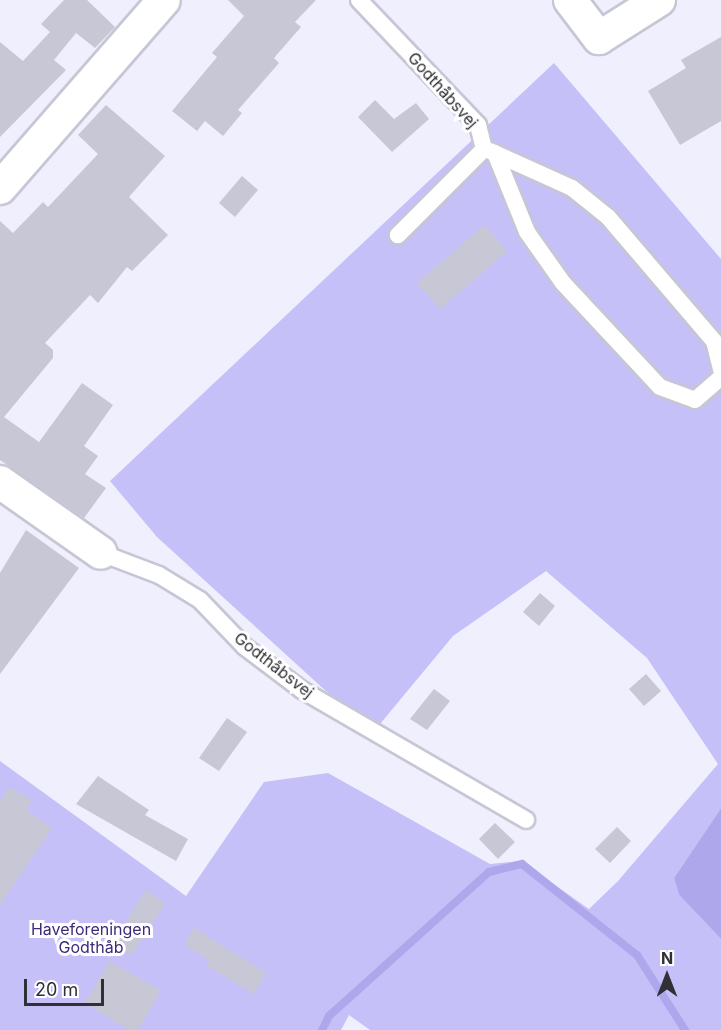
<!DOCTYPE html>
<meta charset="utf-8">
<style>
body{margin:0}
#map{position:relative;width:721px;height:1030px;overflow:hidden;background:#efeffe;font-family:Inter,sans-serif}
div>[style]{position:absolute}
.green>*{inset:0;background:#c5c0f8}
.water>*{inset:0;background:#aea7ec}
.stream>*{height:8px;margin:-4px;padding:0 4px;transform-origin:4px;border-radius:4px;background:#aea7ec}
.building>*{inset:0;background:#c8c7d6}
.roads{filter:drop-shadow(2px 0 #c6c6d5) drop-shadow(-2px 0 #c6c6d5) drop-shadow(0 2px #c6c6d5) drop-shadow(0 -2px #c6c6d5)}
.lane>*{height:16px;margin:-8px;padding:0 8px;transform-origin:8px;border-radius:8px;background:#fff}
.street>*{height:32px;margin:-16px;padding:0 16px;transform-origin:16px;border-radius:16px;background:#fff}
span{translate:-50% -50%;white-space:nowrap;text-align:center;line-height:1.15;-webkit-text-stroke:6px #fff;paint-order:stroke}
.street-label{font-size:16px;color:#313036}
.park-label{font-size:16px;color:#3d2b7a}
.north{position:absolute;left:637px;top:946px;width:60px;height:60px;-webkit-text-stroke:4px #fff;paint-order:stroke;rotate:0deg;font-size:16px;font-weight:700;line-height:24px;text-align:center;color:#313036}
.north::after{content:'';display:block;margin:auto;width:21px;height:27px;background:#313036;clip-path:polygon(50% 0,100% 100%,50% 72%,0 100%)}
.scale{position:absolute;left:24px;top:979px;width:80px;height:27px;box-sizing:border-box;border:3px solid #313036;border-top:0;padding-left:8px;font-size:18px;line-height:21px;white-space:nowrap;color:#313036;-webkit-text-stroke:4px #fff;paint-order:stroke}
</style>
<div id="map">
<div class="green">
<div style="clip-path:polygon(554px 63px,721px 259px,721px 808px,674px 878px,679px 895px,721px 939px,721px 1030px,370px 1030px,349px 1015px,341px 1030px,0 1030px,0 761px,186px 896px,264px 782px,328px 773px,490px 864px,521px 861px,589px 909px,618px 881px,718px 764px,647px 658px,546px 571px,453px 636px,380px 724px,361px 716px,327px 692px,157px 537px,110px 481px)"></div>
</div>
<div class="water">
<div style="clip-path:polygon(721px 808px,721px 939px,679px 895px,674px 878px)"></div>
</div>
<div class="stream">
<div style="left:322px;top:1030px;width:16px;rotate:-63deg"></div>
<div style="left:329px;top:1016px;width:215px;rotate:-42deg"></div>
<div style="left:489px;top:872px;width:34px;rotate:-14deg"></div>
<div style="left:522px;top:864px;width:147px;rotate:38.4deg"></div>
<div style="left:637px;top:955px;width:89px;rotate:57.4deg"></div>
</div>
<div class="building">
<div style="clip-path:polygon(64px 0,87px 0,115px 27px,95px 48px,76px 33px,54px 60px,66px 70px,0 137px,0 42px,23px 61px,50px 32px,41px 24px)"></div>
<div style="clip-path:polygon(228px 0,316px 0,295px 22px,301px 27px,274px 58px,279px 63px,238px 110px,242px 113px,223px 136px,205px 121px,197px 131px,172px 111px,217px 57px,212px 53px,244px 16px)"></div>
<div style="clip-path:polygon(721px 37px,721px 121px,680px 145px,648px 91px,686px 68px,681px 60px)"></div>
<div style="clip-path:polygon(375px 100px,394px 119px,416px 103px,429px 119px,392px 152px,358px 117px)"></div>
<div style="clip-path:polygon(106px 105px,165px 156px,129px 197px,168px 235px,132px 271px,127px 267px,98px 303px,90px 295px,45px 343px,53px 350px,53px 358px,4px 417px,39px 442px,82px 383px,113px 405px,84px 446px,98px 456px,85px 474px,106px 488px,84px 518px,0 460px,0 221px,13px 233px,43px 202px,48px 207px,98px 154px,78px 135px)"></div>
<div style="clip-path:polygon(242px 176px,258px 190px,235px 217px,219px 203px)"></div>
<div style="clip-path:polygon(484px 225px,507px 251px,440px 309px,417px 283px)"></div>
<div style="clip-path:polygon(26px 530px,79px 568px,0 674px,0 573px)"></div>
<div style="clip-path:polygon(540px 593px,555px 606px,539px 626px,523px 612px)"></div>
<div style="clip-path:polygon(646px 674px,661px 691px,644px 706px,629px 689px)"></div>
<div style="clip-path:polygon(434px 689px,450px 701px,427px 730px,410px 719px)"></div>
<div style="clip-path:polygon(227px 718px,247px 732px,219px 771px,199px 758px)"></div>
<div style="clip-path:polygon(98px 776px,149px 810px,145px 815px,188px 839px,176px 861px,76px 804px)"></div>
<div style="clip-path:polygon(9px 787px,32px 800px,26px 810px,52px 828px,0 905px,0 801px)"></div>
<div style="clip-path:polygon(495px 823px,515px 842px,498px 859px,479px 839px)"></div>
<div style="clip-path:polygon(617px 827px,631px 841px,610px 863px,595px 849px)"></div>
<div style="clip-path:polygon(146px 890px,165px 903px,132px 955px,112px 943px)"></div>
<div style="clip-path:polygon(194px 928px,266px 973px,254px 994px,206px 965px,209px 960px,184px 945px)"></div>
<div style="clip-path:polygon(109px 961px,161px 990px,138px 1030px,129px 1030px,85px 1003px)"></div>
</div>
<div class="roads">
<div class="lane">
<div style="left:359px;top:0;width:173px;rotate:46.4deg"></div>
<div style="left:478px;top:125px;width:25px;rotate:76deg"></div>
<div style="left:484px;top:149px;width:122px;rotate:135deg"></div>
<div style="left:490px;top:151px;width:90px;rotate:24.3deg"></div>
<div style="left:572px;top:188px;width:46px;rotate:38.9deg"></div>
<div style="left:608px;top:217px;width:163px;rotate:49.5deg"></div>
<div style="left:714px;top:341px;width:30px;rotate:76deg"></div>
<div style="left:495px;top:153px;width:85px;rotate:67.9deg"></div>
<div style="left:527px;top:232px;width:62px;rotate:54.8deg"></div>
<div style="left:563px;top:283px;width:142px;rotate:47deg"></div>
<div style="left:660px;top:387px;width:37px;rotate:20deg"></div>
<div style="left:695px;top:400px;width:35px;rotate:-41deg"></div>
<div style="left:101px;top:553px;width:62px;rotate:20.8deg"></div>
<div style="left:159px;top:575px;width:48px;rotate:31.4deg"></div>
<div style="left:200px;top:600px;width:65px;rotate:46.2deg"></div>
<div style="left:245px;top:647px;width:71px;rotate:37deg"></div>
<div style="left:302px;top:690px;width:259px;rotate:30.1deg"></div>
</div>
<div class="street">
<div style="left:570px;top:0;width:48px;rotate:52.7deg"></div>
<div style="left:599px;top:38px;width:71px;rotate:-32.3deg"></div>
<div style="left:0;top:188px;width:249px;rotate:-48.9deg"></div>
<div style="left:0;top:482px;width:123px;rotate:35.1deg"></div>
</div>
</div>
<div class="street-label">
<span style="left:443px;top:90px;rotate:48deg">Godthåbsvej</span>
<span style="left:274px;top:665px;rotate:38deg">Godthåbsvej</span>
</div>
<div class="park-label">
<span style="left:91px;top:938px">Haveforeningen<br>Godthåb</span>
</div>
<div class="north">N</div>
<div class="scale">20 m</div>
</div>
